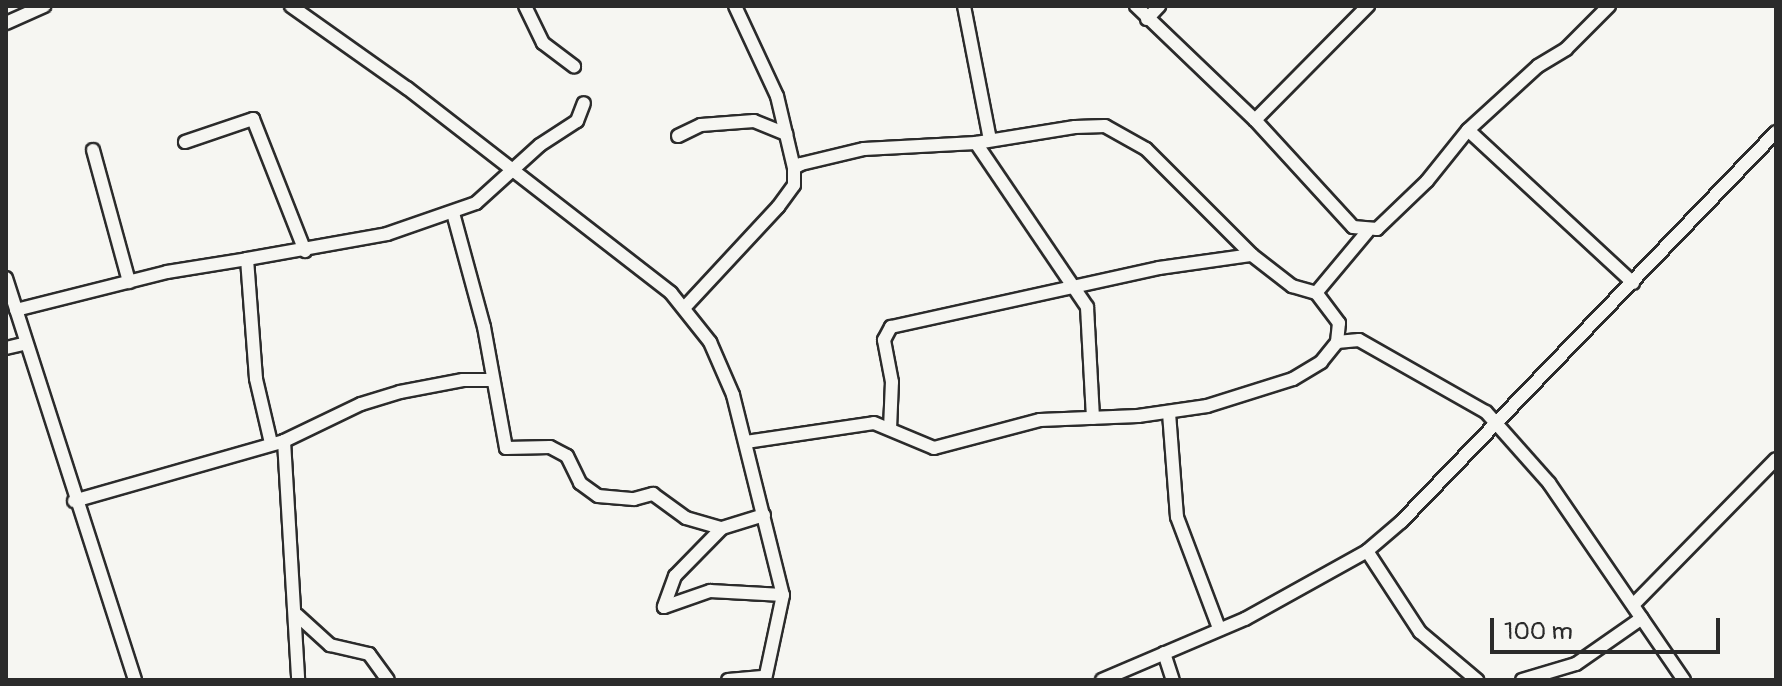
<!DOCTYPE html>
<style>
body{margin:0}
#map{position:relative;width:1782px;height:686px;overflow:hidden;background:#f6f6f2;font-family:Pangolin,sans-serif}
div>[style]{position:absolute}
.roads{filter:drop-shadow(2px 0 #2b2b2b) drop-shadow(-2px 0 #2b2b2b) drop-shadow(0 2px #2b2b2b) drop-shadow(0 -2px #2b2b2b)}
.minor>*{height:12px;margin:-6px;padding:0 6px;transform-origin:6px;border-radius:6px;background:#f6f6f2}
span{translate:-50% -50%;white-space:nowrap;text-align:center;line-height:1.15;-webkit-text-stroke:7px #f6f6f2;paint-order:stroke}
.frame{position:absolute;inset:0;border:8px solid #2b2b2b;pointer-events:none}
.scale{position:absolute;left:1490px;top:618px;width:230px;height:36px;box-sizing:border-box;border:4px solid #2b2b2b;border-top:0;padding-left:10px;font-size:24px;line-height:28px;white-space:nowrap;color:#2b2b2b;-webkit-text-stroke:6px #f6f6f2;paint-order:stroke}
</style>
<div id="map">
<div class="roads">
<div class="minor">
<div style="left:291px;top:6px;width:142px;rotate:35.3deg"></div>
<div style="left:407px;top:88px;width:334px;rotate:37.8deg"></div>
<div style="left:671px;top:293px;width:63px;rotate:51.5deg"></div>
<div style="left:710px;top:342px;width:58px;rotate:66.5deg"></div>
<div style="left:733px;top:395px;width:206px;rotate:76deg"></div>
<div style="left:783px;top:595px;width:87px;rotate:102deg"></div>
<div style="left:525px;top:6px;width:41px;rotate:64.1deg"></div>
<div style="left:543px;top:43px;width:39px;rotate:37deg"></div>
<div style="left:735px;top:6px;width:99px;rotate:65deg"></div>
<div style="left:777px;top:96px;width:74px;rotate:76.7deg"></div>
<div style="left:964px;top:6px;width:136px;rotate:79deg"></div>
<div style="left:1136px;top:6px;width:165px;rotate:43.8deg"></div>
<div style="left:1255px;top:120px;width:145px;rotate:47.5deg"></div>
<div style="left:1353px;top:227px;width:24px;rotate:5deg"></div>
<div style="left:1377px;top:229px;width:69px;rotate:-43.8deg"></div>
<div style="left:1427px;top:181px;width:65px;rotate:-51.2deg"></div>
<div style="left:1468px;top:130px;width:225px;rotate:42.8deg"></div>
<div style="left:1147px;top:19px;width:18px;rotate:-47deg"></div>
<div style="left:6px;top:23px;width:42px;rotate:-24.1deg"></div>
<div style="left:1255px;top:120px;width:161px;rotate:-45.3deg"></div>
<div style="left:1468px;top:130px;width:95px;rotate:-42.4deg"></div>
<div style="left:1538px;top:66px;width:33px;rotate:-31deg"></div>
<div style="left:1566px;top:49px;width:61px;rotate:-45deg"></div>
<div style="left:678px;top:136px;width:25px;rotate:-26deg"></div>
<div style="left:701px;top:125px;width:53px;rotate:-4.3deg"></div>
<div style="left:754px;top:121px;width:35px;rotate:22deg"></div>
<div style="left:185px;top:142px;width:72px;rotate:-18.7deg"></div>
<div style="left:253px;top:119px;width:142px;rotate:68.5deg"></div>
<div style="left:976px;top:143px;width:198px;rotate:55.9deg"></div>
<div style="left:1087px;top:307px;width:111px;rotate:86.9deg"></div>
<div style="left:93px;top:150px;width:137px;rotate:74.7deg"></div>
<div style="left:453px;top:213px;width:118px;rotate:74.8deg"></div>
<div style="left:484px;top:327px;width:123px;rotate:79.7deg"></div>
<div style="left:506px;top:448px;width:44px;rotate:-1.3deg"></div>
<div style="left:550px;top:447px;width:19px;rotate:28deg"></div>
<div style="left:567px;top:456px;width:30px;rotate:64deg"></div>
<div style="left:580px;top:483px;width:22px;rotate:36deg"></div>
<div style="left:598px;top:496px;width:36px;rotate:5deg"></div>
<div style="left:634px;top:499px;width:20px;rotate:-15deg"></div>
<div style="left:653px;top:494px;width:41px;rotate:36deg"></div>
<div style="left:686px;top:518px;width:37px;rotate:16deg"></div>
<div style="left:247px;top:259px;width:142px;rotate:-10.1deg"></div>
<div style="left:387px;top:234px;width:94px;rotate:-19.2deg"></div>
<div style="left:476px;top:203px;width:86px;rotate:-42.2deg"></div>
<div style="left:540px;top:145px;width:44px;rotate:-33deg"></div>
<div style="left:577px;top:121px;width:19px;rotate:-69deg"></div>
<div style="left:6px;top:278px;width:422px;rotate:72.2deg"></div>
<div style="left:685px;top:307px;width:137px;rotate:-47.1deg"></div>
<div style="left:778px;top:207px;width:27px;rotate:-54deg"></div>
<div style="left:794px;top:185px;width:17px;rotate:-90deg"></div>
<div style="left:794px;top:168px;width:8px;rotate:-30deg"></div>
<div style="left:801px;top:164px;width:65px;rotate:-13.4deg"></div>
<div style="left:864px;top:149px;width:112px;rotate:-3.1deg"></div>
<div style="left:976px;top:143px;width:100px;rotate:-9.2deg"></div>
<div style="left:1075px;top:127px;width:30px;rotate:-2deg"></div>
<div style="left:1105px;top:126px;width:47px;rotate:29.3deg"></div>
<div style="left:1146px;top:149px;width:150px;rotate:45deg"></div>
<div style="left:1252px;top:255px;width:51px;rotate:37.8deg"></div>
<div style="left:1292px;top:286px;width:25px;rotate:16deg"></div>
<div style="left:16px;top:310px;width:156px;rotate:-14.1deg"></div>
<div style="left:167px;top:272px;width:81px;rotate:-9.2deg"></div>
<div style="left:247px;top:259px;width:120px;rotate:85.7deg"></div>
<div style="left:256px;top:379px;width:66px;rotate:76.8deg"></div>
<div style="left:1337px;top:342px;width:22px;rotate:-5deg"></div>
<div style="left:1359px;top:340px;width:146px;rotate:29.6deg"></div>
<div style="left:1486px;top:412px;width:95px;rotate:48.4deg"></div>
<div style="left:1549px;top:483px;width:239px;rotate:55.6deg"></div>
<div style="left:6px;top:348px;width:18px;rotate:-13deg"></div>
<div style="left:1169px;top:413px;width:104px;rotate:85.6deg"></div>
<div style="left:1177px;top:517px;width:119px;rotate:69.3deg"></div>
<div style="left:890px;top:429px;width:47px;rotate:-87.6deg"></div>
<div style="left:892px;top:382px;width:43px;rotate:-100.8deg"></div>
<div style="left:884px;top:340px;width:15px;rotate:-62deg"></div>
<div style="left:891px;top:327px;width:274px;rotate:-12.4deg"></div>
<div style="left:1159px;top:268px;width:94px;rotate:-8deg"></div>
<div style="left:284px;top:441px;width:239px;rotate:86.6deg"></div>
<div style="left:746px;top:442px;width:129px;rotate:-8.4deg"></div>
<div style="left:874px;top:423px;width:65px;rotate:22.6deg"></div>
<div style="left:934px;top:448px;width:110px;rotate:-14.8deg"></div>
<div style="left:1040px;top:420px;width:98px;rotate:-2.3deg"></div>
<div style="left:1138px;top:416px;width:70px;rotate:-8.2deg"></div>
<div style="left:1207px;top:406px;width:90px;rotate:-17.4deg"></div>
<div style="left:1293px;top:379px;width:33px;rotate:-31deg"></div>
<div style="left:1321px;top:362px;width:26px;rotate:-51deg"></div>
<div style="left:1337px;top:342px;width:19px;rotate:-84deg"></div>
<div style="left:1339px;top:323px;width:38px;rotate:-127deg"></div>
<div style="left:1316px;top:293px;width:80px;rotate:-50.1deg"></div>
<div style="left:74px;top:501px;width:218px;rotate:-15.9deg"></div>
<div style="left:284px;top:441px;width:85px;rotate:-25.7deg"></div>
<div style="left:361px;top:404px;width:41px;rotate:-17.1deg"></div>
<div style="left:400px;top:392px;width:64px;rotate:-10.8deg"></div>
<div style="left:463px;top:380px;width:29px"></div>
<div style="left:764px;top:515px;width:44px;rotate:162.8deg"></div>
<div style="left:722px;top:528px;width:67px;rotate:134.4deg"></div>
<div style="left:675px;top:576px;width:33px;rotate:110deg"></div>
<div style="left:664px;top:607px;width:49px;rotate:-19.2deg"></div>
<div style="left:710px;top:591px;width:73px;rotate:3.1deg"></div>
<div style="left:1367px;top:551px;width:97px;rotate:56.8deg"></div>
<div style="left:1420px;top:632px;width:75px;rotate:40.1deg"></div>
<div style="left:1633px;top:605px;width:204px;rotate:-45.6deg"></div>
<div style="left:297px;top:615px;width:45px;rotate:42.3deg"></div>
<div style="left:330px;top:645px;width:40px;rotate:13deg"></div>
<div style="left:369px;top:654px;width:32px;rotate:54deg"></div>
<div style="left:1164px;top:653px;width:28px;rotate:72deg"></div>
<div style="left:728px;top:680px;width:37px;rotate:-5deg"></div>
<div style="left:1102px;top:680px;width:155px;rotate:-23.1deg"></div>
<div style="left:1245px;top:619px;width:140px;rotate:-29.1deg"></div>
<div style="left:1367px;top:551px;width:45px;rotate:-40.5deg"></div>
<div style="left:1401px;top:522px;width:541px;rotate:-46.12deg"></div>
<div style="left:1522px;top:680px;width:56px;rotate:-16.5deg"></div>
<div style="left:1576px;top:664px;width:80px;rotate:-34.9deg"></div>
</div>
</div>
<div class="frame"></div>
<div class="scale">100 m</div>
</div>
